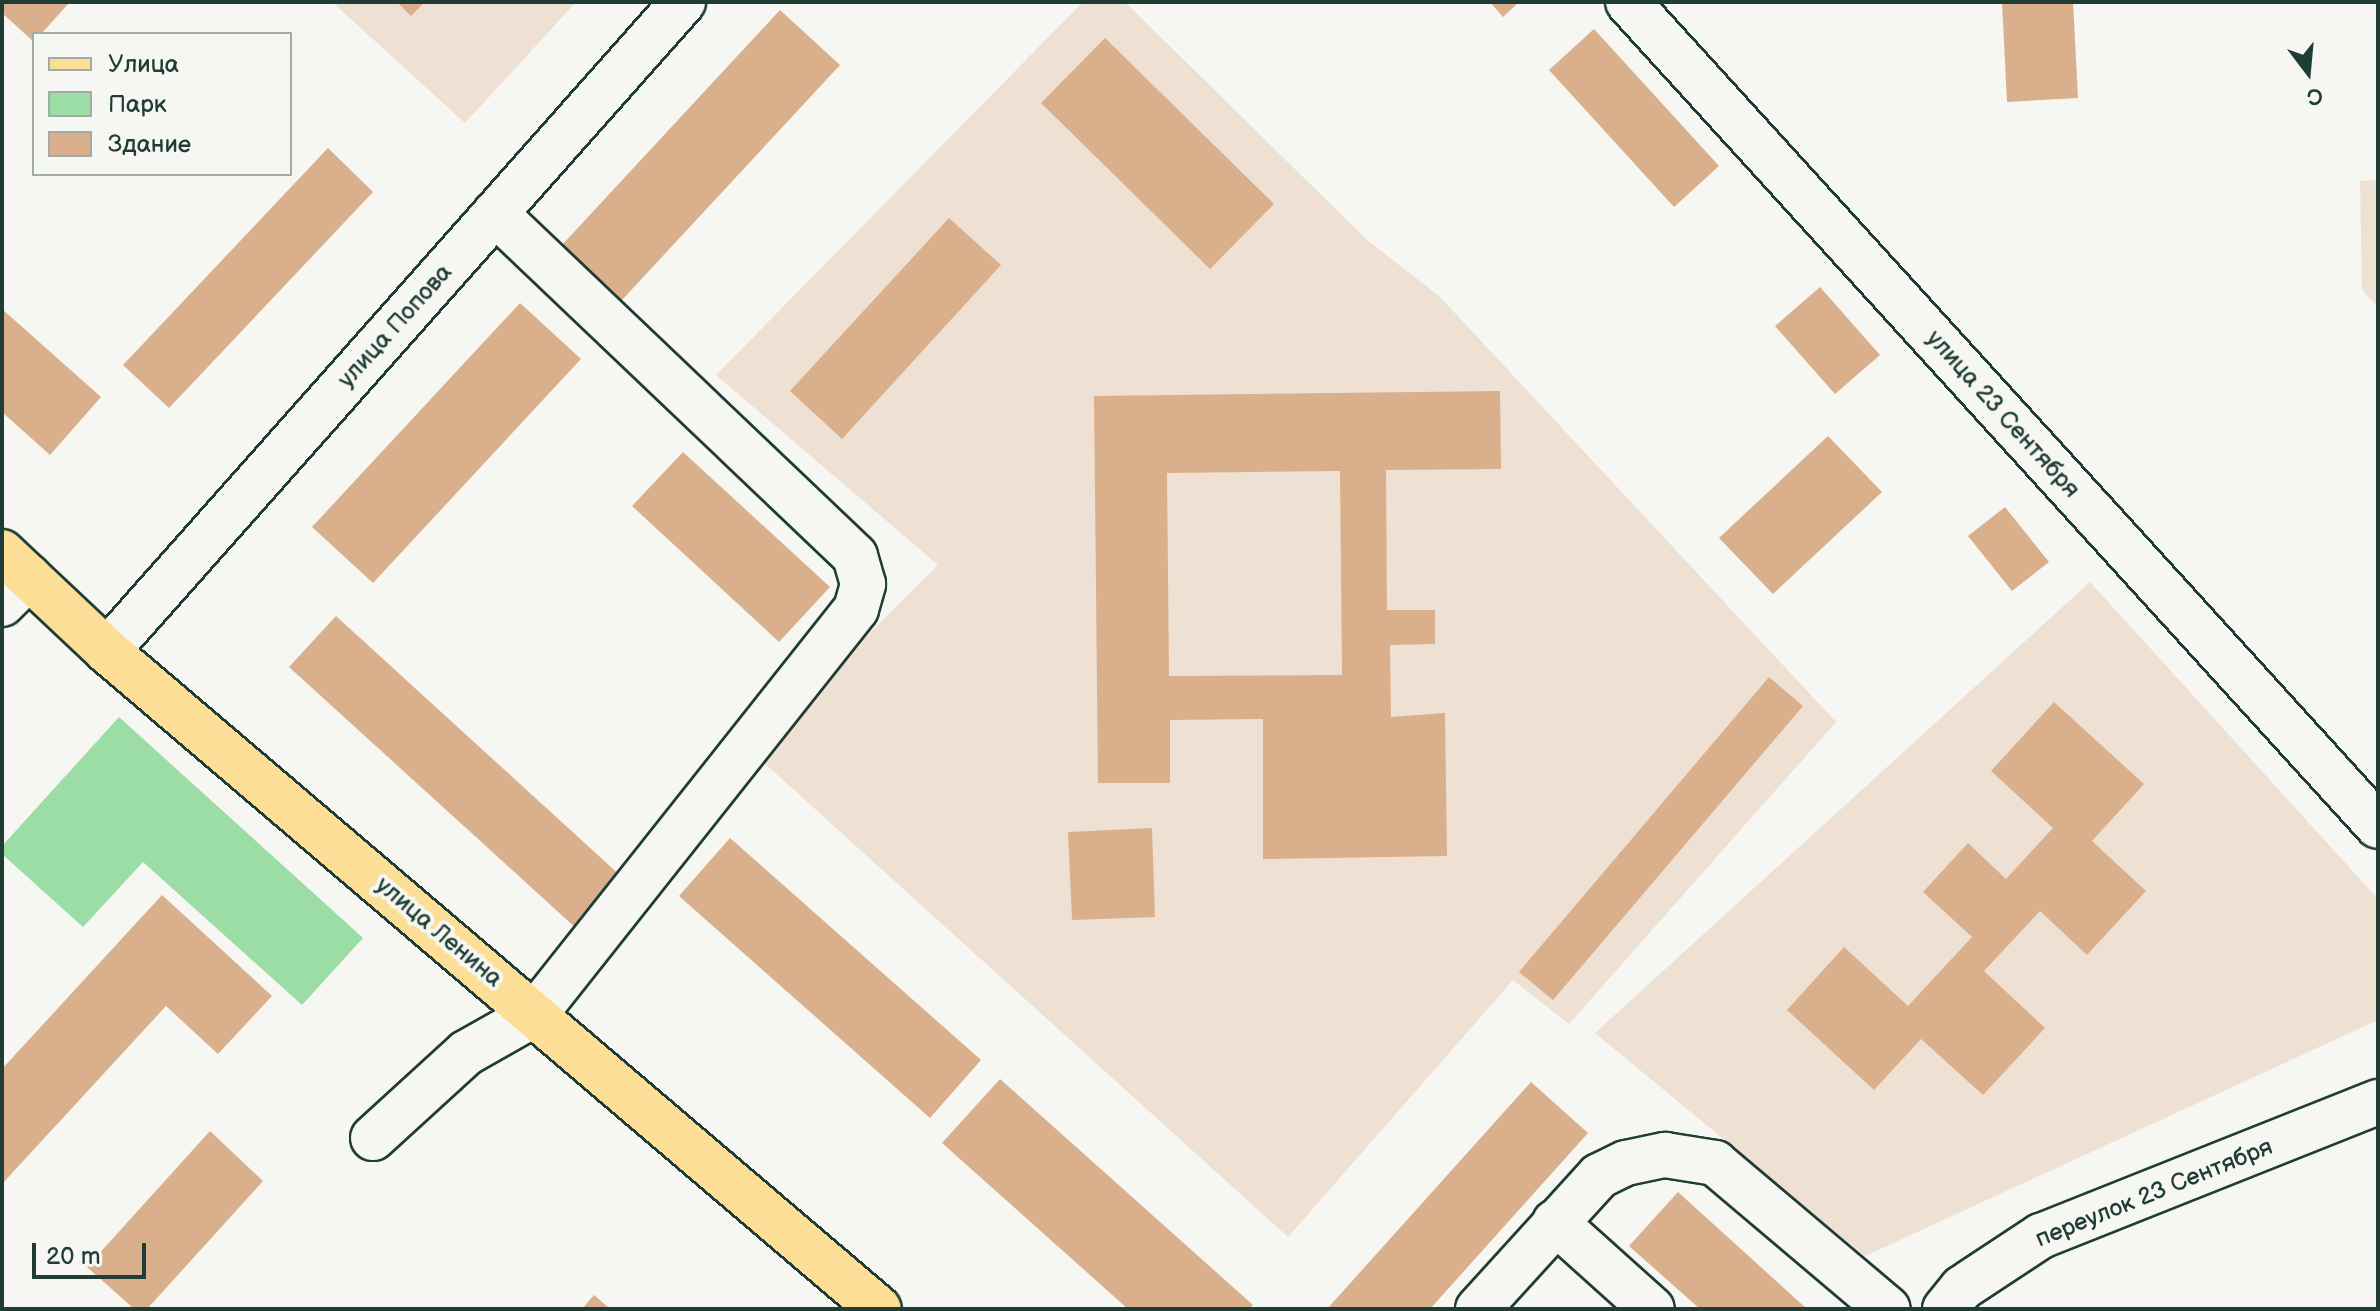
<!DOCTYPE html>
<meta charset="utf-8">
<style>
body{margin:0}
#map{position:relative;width:2380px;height:1311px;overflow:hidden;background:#f6f6f2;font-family:"Balsamiq Sans",sans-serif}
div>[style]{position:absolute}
.built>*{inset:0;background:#eee1d3}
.green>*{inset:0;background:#9cdca5}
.building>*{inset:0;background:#daaf8b}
.roads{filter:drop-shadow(2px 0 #1f3d34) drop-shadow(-2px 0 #1f3d34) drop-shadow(0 2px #1f3d34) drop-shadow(0 -2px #1f3d34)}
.minor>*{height:44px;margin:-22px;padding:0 22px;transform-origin:22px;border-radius:22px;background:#f6f6f2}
.major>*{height:44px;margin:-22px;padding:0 22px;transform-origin:22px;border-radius:22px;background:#fcde96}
span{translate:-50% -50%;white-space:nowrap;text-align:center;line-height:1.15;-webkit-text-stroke:8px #f6f6f2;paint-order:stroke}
.street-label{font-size:24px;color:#1f3d34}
.frame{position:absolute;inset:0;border:4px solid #1f3d34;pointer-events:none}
.legend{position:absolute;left:32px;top:32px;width:260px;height:144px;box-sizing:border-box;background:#f6f6f2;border:2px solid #a0aca6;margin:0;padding:10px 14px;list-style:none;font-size:24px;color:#1f3d34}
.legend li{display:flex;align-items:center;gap:16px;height:40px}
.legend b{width:40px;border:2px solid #a0aca6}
.north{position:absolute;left:2268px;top:32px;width:80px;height:80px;-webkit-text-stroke:6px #f6f6f2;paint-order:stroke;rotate:164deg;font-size:22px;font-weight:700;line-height:32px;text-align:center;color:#1f3d34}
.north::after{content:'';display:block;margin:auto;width:28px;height:36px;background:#1f3d34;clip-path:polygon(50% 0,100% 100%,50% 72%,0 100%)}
.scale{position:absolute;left:32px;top:1243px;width:114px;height:36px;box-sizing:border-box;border:4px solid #1f3d34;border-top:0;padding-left:10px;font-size:24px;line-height:28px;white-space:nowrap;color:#1f3d34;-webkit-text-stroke:6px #f6f6f2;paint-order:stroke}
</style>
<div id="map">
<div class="built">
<div style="clip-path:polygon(332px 2px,576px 2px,465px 123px)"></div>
<div style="clip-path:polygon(1083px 2px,1125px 2px,1367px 240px,1439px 296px,1836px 722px,1569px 1024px,1513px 980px,1288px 1237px,751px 751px,938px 565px,716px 375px)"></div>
<div style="clip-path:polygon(2378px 180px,2378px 307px,2362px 290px,2360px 181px)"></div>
<div style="clip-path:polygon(2090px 582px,2378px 899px,2378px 1020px,1865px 1256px,1595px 1033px)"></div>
</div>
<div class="green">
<div style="clip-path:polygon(119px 717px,363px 938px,302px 1005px,143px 862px,83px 927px,2px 854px,2px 846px)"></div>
</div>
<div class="building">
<div style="clip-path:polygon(2px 2px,70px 2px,41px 34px,34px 34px,34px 42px,2px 13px)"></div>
<div style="clip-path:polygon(397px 2px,425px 2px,411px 16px)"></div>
<div style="clip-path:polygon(1490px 2px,1519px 2px,1503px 17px)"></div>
<div style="clip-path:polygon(2002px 2px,2073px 2px,2078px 98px,2007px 102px)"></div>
<div style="clip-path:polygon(780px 10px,840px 65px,622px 300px,562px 245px)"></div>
<div style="clip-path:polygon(1594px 29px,1719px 166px,1674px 207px,1549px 70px)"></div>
<div style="clip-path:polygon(1105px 38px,1274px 204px,1210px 269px,1041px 103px)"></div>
<div style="clip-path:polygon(328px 148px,373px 192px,169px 408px,123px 365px)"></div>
<div style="clip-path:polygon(949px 218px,1001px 265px,842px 439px,790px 391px)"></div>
<div style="clip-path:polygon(1820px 287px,1880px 355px,1835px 394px,1775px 326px)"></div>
<div style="clip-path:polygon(520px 303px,581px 359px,373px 583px,312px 527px)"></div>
<div style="clip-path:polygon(2px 309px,101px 397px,50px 455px,2px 412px)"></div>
<div style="clip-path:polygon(evenodd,1500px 391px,1501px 469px,1386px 470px,1387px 610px,1435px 610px,1435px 644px,1390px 645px,1391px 717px,1445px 713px,1447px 856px,1263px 859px,1263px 719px,1170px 720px,1170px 783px,1098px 783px,1094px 396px,1500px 391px,1340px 471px,1342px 675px,1169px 676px,1167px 473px,1340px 471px)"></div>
<div style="clip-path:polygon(1828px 436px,1882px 492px,1773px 594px,1719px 538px)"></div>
<div style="clip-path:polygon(683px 452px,830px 587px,779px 642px,632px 506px)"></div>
<div style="clip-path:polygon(2005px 507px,2049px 562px,2012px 591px,1968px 536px)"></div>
<div style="clip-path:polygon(336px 616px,623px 878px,577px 929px,289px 667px)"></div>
<div style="clip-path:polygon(1769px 677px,1803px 706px,1553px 1000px,1519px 972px)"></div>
<div style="clip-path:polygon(2054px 702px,2144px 784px,2092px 841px,2146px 891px,2087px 955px,2040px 911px,1984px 971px,2045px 1028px,1983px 1095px,1921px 1039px,1874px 1090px,1787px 1010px,1844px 947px,1908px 1006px,1972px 937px,1923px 892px,1968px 843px,2006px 879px,2053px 828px,1991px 771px)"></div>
<div style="clip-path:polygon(1152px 828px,1155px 917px,1072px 920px,1068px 832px)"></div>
<div style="clip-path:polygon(730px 838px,981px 1060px,930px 1118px,679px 896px)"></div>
<div style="clip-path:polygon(162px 895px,272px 996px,218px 1054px,166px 1006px,2px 1184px,2px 1069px)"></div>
<div style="clip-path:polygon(1000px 1079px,1253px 1305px,1249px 1309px,1128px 1309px,942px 1143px)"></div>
<div style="clip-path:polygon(1531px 1082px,1588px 1133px,1430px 1309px,1327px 1309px)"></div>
<div style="clip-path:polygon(210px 1131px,263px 1181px,147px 1309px,134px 1309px,87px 1267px)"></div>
<div style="clip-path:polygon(1678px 1192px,1807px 1309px,1700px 1309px,1629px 1246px)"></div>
<div style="clip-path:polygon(594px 1295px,610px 1309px,582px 1309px)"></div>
</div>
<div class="roads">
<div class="minor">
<div style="left:1628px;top:2px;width:1114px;rotate:47.69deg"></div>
<div style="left:2px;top:604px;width:38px;rotate:-45deg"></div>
<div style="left:107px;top:651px;width:868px;rotate:-48.41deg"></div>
<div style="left:373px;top:1138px;width:126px;rotate:-42.4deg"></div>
<div style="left:466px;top:1053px;width:79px;rotate:-29.5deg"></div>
<div style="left:535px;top:1014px;width:517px;rotate:-51.6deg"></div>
<div style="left:856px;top:609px;width:26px;rotate:-74deg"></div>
<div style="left:863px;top:584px;width:29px;rotate:-106deg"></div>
<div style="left:855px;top:556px;width:497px;rotate:-136.4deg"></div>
<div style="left:1555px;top:1222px;width:130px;rotate:41.9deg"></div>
<div style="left:1478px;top:1309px;width:180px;rotate:-47.7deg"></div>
<div style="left:1599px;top:1176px;width:30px;rotate:-26deg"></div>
<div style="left:1626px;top:1163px;width:40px;rotate:-12deg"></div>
<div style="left:1665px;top:1155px;width:51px;rotate:9.1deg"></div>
<div style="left:1715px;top:1163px;width:226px;rotate:40.2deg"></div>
<div style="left:1945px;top:1309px;width:27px;rotate:-51deg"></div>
<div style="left:1962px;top:1288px;width:95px;rotate:-33.4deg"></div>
<div style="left:2041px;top:1236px;width:363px;rotate:-21.7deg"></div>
</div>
<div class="major">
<div style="left:2px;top:552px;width:144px;rotate:43.3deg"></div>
<div style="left:107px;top:651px;width:1014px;rotate:40.44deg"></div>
</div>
</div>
<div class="street-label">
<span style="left:395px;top:326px;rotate:-48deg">улица Попова</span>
<span style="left:2003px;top:414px;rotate:48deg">улица 23 Сентября</span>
<span style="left:439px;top:932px;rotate:40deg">улица Ленина</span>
<span style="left:2154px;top:1193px;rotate:-22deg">переулок 23 Сентября</span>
</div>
<div class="frame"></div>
<ul class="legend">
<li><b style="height:10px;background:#fcde96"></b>Улица</li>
<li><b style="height:22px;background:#9cdca5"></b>Парк</li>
<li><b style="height:22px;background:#daaf8b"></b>Здание</li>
</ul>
<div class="north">С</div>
<div class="scale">20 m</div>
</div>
